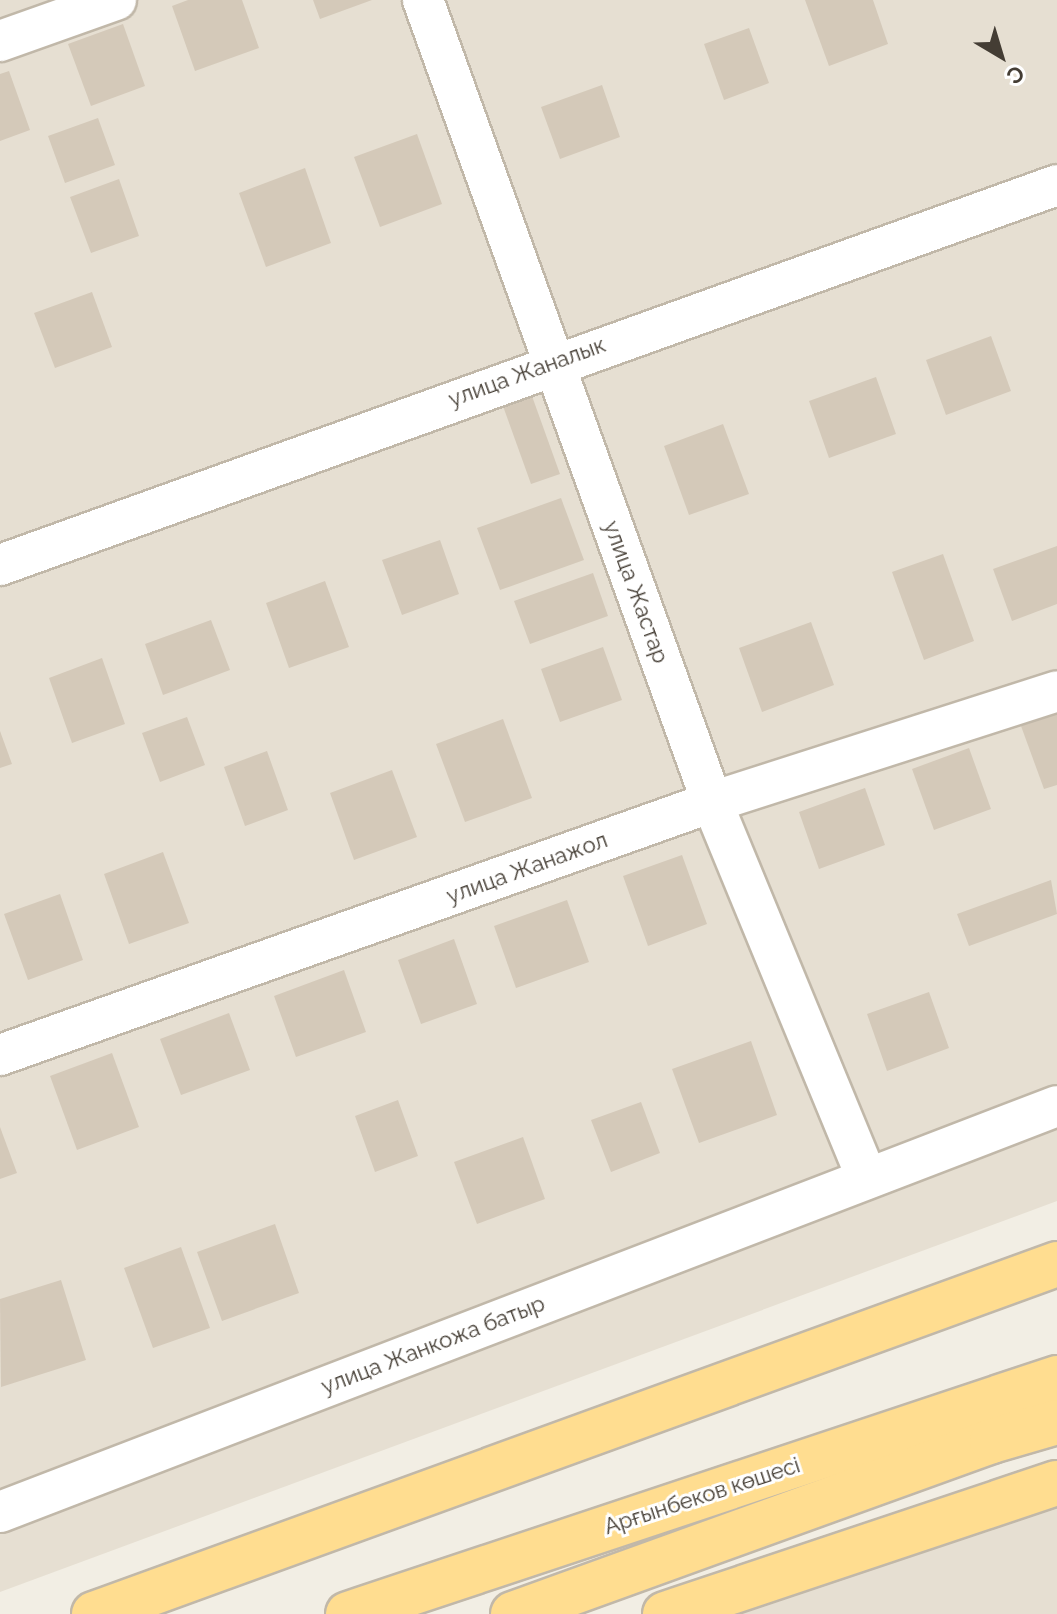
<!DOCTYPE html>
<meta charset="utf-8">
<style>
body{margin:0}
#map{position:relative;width:1057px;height:1614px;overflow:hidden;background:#f2eee4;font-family:Raleway,sans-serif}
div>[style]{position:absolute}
.residential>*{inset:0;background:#e6dfd2}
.building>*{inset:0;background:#d4c9b9}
.roads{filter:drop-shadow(2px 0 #c1b8a9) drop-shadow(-2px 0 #c1b8a9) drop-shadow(0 2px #c1b8a9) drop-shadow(0 -2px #c1b8a9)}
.street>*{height:40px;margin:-20px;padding:0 20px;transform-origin:20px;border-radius:20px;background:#fff}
.primary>*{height:44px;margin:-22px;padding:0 22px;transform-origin:22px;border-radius:22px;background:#ffdd90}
span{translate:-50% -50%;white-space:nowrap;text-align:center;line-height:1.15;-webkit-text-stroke:6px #fff;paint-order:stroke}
.street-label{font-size:22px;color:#443d34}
.north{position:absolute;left:961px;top:16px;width:80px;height:80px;-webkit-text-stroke:6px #fff;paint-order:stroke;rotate:142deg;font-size:22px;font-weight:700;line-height:32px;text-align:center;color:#443d34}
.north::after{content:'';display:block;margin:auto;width:28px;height:36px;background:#443d34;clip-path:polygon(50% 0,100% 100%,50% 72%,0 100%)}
</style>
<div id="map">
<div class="residential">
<div style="clip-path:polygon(0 0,1057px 0,1057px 1201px,0 1592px)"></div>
<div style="clip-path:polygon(1057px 1474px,1057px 1614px,686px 1614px)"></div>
</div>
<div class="building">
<div style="clip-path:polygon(188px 0,242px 0,259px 48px,195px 71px,172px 6px)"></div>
<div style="clip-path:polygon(313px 0,372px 0,320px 19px)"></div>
<div style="clip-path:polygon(805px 0,873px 0,888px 44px,829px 66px)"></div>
<div style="clip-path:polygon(123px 24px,145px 86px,91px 106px,68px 44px)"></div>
<div style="clip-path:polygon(749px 28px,769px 83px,724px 100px,704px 44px)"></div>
<div style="clip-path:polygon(9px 71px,30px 130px,0 141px,0 74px)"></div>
<div style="clip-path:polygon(602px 85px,620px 137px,560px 159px,541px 107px)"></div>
<div style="clip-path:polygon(98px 118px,115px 165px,65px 183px,48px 136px)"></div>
<div style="clip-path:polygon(417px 134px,442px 204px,380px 227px,354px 157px)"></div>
<div style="clip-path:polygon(305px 168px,331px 243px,266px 267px,239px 193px)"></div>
<div style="clip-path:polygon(119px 179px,139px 236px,91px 253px,70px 197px)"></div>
<div style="clip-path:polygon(92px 292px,112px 347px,55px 368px,34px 313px)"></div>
<div style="clip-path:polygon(991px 336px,1011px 391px,946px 415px,926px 360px)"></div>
<div style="clip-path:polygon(876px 377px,896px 434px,829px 458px,809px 401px)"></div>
<div style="clip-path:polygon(528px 385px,560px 474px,531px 484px,499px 395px)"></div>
<div style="clip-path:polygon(723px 424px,749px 494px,689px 515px,664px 446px)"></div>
<div style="clip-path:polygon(561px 498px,584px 560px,500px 590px,477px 528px)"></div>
<div style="clip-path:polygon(440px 540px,459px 594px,402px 615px,382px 560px)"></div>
<div style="clip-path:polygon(1057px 546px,1057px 604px,1012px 621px,993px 569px)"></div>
<div style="clip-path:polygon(943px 554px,974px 641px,924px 660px,892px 572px)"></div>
<div style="clip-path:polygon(593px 573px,608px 616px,530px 644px,514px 601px)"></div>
<div style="clip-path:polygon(325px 581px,349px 647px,289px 668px,266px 603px)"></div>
<div style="clip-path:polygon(211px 620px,230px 670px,163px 695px,145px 644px)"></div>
<div style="clip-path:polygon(811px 622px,834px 685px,762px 712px,739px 648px)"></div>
<div style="clip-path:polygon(603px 647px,622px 700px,560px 722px,541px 669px)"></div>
<div style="clip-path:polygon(102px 658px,125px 724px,72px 743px,49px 678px)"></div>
<div style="clip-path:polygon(1057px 713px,1057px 785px,1044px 789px,1021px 726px)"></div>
<div style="clip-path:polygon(187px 717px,205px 765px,160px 782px,142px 733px)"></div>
<div style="clip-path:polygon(503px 719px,532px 798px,465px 822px,436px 744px)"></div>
<div style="clip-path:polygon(0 731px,12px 764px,0 768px)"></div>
<div style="clip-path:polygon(969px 748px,991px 809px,934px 830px,912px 769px)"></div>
<div style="clip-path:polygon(267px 751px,288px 810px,245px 826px,224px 767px)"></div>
<div style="clip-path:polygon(392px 770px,417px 837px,354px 860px,330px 793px)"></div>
<div style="clip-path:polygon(865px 788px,885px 845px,819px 869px,799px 812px)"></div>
<div style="clip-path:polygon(163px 852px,189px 923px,129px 944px,104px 874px)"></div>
<div style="clip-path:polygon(682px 855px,707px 924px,648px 946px,623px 876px)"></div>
<div style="clip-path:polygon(1051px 880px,1057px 914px,969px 946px,957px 914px)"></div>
<div style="clip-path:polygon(60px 894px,83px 960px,28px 980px,4px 914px)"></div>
<div style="clip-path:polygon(567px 900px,589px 962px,516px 988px,494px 926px)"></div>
<div style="clip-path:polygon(454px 939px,477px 1004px,421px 1024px,398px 960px)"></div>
<div style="clip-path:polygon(344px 970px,366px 1032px,296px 1057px,274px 996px)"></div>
<div style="clip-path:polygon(929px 992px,949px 1048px,887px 1071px,867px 1014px)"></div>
<div style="clip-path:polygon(229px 1013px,250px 1070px,181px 1095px,160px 1039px)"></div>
<div style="clip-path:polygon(751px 1041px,777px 1115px,699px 1143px,672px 1069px)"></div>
<div style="clip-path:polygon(112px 1053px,139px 1127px,77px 1150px,50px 1076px)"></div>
<div style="clip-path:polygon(398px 1100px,418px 1156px,375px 1172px,355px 1116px)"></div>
<div style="clip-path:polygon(641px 1102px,660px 1153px,611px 1172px,591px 1120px)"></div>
<div style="clip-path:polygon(0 1127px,17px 1173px,0 1179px)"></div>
<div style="clip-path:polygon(523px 1137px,545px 1199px,477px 1224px,454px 1162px)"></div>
<div style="clip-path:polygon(275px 1224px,299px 1293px,222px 1321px,197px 1252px)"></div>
<div style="clip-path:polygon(181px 1247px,210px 1328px,153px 1348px,124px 1268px)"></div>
<div style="clip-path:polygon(61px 1280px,86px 1360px,1px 1387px,0 1299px)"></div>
</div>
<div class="roads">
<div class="street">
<div style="left:423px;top:0;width:852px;rotate:70.18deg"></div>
<div style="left:712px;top:802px;width:407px;rotate:67.6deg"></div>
<div style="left:0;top:41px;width:123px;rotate:-19.5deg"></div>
<div style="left:0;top:565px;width:1123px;rotate:-19.77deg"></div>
<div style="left:0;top:1055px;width:756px;rotate:-19.56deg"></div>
<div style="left:712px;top:802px;width:362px;rotate:-17.8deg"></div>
<div style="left:0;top:1512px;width:1132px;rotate:-21.01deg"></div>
</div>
<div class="primary">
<div style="left:94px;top:1614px;width:1025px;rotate:-19.97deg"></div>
<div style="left:348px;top:1614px;width:747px;rotate:-18.41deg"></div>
<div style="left:513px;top:1614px;width:509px;rotate:-19.86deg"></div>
<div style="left:992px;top:1441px;width:68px;rotate:-16.3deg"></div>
<div style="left:665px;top:1614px;width:413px;rotate:-18.5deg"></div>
</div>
</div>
<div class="street-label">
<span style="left:527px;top:372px;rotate:-20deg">улица Жаналык</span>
<span style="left:636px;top:592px;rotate:70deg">улица Жастар</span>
<span style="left:527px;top:868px;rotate:-20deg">улица Жанажол</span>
<span style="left:433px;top:1345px;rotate:-21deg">улица Жанкожа батыр</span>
<span style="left:702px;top:1496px;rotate:-18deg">Арғынбеков көшесі</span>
</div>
<div class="north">С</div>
</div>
